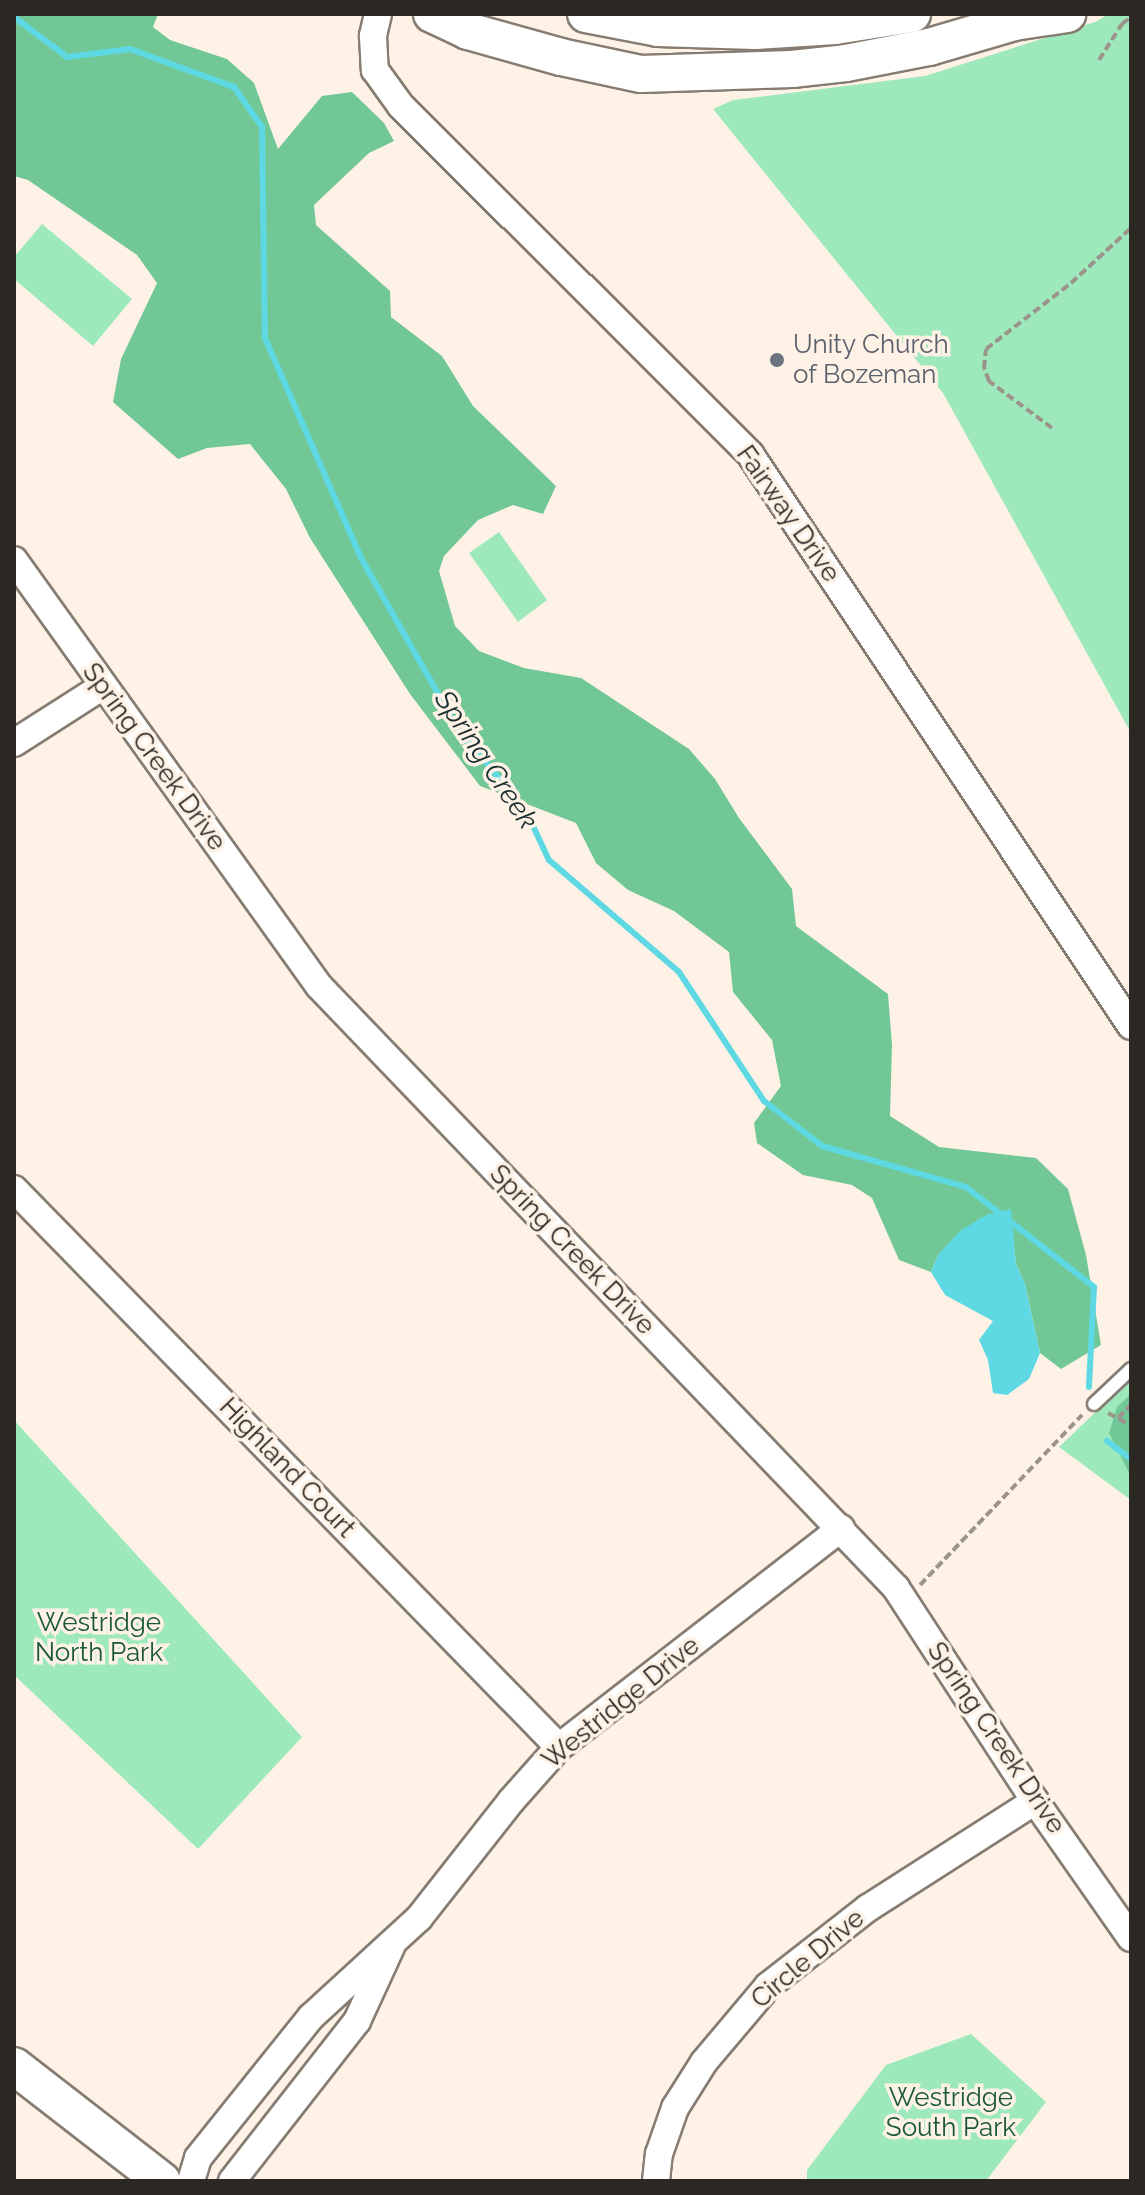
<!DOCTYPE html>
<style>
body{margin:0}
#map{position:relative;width:1145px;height:2195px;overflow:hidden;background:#fef2e6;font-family:Raleway,sans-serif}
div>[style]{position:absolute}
.green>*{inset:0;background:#9de9bb}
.forest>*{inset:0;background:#72c796}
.water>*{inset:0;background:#5ed9e4}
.stream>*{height:6px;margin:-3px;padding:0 3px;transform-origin:3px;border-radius:3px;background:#5ed9e4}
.path>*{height:4px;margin-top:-2px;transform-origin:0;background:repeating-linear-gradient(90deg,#9c948c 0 8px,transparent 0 12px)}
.roads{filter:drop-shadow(2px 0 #867c71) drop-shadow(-2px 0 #867c71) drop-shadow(0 2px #867c71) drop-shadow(0 -2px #867c71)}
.lane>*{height:12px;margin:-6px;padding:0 6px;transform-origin:6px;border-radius:6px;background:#fff}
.street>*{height:26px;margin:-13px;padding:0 13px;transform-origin:13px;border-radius:13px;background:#fff}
.secondary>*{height:36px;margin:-18px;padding:0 18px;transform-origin:18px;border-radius:18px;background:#fff}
.dots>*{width:22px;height:22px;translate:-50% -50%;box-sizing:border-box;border:4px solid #fef2e6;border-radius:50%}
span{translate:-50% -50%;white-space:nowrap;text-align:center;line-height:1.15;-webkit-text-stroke:7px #fef2e6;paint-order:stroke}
.worship-label{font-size:26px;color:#5b616d}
.left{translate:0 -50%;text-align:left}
.street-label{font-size:26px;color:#2b2723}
.park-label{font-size:26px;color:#195838}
.water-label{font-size:28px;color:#192f31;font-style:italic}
.frame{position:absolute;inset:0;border:16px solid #2b2723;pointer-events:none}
</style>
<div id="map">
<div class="green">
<div style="clip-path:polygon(1109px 14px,1131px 14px,1131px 733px,943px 393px,713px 109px,733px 100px,925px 76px,1095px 22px)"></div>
<div style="clip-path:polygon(42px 224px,132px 299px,93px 346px,14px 279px,14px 257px)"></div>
<div style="clip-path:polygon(499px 532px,547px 600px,518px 622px,469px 553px)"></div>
<div style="clip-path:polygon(1131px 1378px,1131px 1500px,1059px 1447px)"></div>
<div style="clip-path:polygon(14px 1420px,302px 1737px,198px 1849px,14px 1675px)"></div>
<div style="clip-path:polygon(971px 2034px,1046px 2102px,986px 2181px,807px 2181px,807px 2170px,886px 2065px)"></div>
</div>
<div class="forest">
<div style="clip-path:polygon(14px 14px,158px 14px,153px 27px,170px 40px,227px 59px,254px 83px,278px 149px,322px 96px,352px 92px,384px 123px,394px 141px,369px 153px,314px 205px,316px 225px,390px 291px,391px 317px,442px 356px,473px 406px,556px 486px,543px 514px,513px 505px,478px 520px,444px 556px,439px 571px,455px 626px,479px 651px,524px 668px,581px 678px,689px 749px,715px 779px,739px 818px,792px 889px,796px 926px,888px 994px,892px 1045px,890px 1116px,939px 1147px,1036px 1158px,1068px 1189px,1086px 1255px,1101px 1345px,1061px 1369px,1040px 1353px,1025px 1284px,1016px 1264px,1010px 1209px,938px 1255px,931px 1272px,899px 1260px,872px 1198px,852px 1185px,803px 1175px,757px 1143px,754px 1123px,781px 1086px,772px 1040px,733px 992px,729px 952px,674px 911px,628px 890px,596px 863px,576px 823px,480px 786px,410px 694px,310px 538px,286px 489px,250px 444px,207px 448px,178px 459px,113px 402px,121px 359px,157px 283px,137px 255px,28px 180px,14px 176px)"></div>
<div style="clip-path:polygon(1131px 1394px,1131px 1477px,1109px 1433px,1117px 1407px)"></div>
</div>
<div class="water">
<div style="clip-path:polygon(1011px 1209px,1016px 1264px,1025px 1284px,1040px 1353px,1029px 1379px,1007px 1395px,993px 1393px,988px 1360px,979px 1340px,993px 1321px,945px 1295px,931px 1272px,938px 1255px,960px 1231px,986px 1215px)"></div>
</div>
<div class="stream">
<div style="left:14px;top:17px;width:66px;rotate:37deg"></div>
<div style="left:67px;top:57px;width:64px;rotate:-7.2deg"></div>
<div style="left:130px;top:49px;width:111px;rotate:20.1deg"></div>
<div style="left:234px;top:87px;width:49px;rotate:55deg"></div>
<div style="left:262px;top:127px;width:211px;rotate:89.2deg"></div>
<div style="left:265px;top:338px;width:240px;rotate:66.4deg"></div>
<div style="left:361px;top:558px;width:194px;rotate:60.4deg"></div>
<div style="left:457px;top:727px;width:109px;rotate:50.6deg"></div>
<div style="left:526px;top:811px;width:54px;rotate:64.9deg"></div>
<div style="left:549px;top:860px;width:172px;rotate:40.7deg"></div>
<div style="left:679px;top:972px;width:154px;rotate:56.6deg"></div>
<div style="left:764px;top:1101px;width:73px;rotate:37.8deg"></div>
<div style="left:822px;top:1146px;width:150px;rotate:15.9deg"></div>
<div style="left:966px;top:1187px;width:162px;rotate:38deg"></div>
<div style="left:1094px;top:1287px;width:100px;rotate:92.9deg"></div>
<div style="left:1107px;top:1441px;width:30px;rotate:37deg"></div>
</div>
<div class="path">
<div style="left:1099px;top:60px;width:43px;rotate:-57.4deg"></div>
<div style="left:1122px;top:24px;width:11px;rotate:-38deg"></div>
<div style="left:1052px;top:428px;width:79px;rotate:-143.3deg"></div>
<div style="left:989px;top:381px;width:14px;rotate:-111deg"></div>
<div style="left:984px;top:368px;width:19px;rotate:-84deg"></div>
<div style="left:986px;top:349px;width:108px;rotate:-37.8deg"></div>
<div style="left:1071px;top:283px;width:81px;rotate:-42.5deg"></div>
<div style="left:1108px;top:1413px;width:26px;rotate:29deg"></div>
<div style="left:1118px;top:1418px;width:18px;rotate:-45deg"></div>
<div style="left:920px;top:1585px;width:235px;rotate:-46.4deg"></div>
</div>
<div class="roads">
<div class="lane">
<div style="left:1094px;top:1404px;width:51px;rotate:-43.4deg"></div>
</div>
<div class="street">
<div style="left:378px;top:14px;width:23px;rotate:103deg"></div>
<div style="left:373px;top:36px;width:34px;rotate:87deg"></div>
<div style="left:375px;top:70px;width:44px;rotate:54.2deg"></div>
<div style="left:401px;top:106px;width:493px;rotate:44.9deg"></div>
<div style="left:750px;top:454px;width:687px;rotate:56.33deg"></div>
<div style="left:14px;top:560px;width:524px;rotate:54.4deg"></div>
<div style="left:319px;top:986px;width:834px;rotate:46.21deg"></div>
<div style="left:896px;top:1588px;width:254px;rotate:56.9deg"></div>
<div style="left:1035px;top:1801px;width:167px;rotate:55deg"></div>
<div style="left:14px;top:743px;width:106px;rotate:-32.6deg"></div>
<div style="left:14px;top:1189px;width:780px;rotate:45.68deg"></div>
<div style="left:191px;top:2181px;width:24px;rotate:-73deg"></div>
<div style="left:198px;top:2158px;width:181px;rotate:-51.3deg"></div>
<div style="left:311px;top:2017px;width:147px;rotate:-42.5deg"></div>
<div style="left:419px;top:1918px;width:149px;rotate:-51.8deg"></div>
<div style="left:511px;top:1801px;width:72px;rotate:-48.4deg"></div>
<div style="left:559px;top:1747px;width:357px;rotate:-37.8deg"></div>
<div style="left:232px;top:2181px;width:203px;rotate:-52deg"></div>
<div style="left:357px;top:2021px;width:81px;rotate:-65.3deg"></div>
<div style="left:656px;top:2181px;width:27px;rotate:-84deg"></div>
<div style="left:659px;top:2154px;width:49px;rotate:-70.8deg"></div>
<div style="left:675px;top:2108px;width:54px;rotate:-57.8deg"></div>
<div style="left:704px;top:2062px;width:99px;rotate:-49.9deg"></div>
<div style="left:768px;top:1986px;width:127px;rotate:-38deg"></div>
<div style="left:868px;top:1908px;width:198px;rotate:-32.6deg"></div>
</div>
<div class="secondary">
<div style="left:432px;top:14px;width:40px;rotate:25deg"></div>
<div style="left:468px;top:31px;width:97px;rotate:15.6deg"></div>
<div style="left:561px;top:57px;width:82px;rotate:12deg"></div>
<div style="left:641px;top:74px;width:151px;rotate:-1.9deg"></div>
<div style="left:792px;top:69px;width:54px;rotate:-6.3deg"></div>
<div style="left:846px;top:63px;width:85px;rotate:-10.9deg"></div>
<div style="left:929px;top:47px;width:89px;rotate:-16.4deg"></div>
<div style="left:1014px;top:22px;width:54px;rotate:-8.6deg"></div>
<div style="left:586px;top:14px;width:73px;rotate:11deg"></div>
<div style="left:658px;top:28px;width:97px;rotate:1.8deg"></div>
<div style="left:755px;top:31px;width:80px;rotate:-3.6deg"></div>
<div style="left:835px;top:26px;width:78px;rotate:-8.9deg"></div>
<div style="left:14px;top:2066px;width:187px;rotate:37.8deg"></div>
</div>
</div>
<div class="dots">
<div style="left:777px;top:360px;background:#6b7280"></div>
</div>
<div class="worship-label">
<span class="left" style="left:793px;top:360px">Unity Church<br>of Bozeman</span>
</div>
<div class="street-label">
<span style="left:788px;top:514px;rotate:55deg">Fairway Drive</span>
<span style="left:154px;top:757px;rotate:54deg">Spring Creek Drive</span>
<span style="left:572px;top:1250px;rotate:46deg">Spring Creek Drive</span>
<span style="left:287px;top:1468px;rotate:46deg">Highland Court</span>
<span style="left:621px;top:1703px;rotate:-39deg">Westridge Drive</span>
<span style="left:996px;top:1738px;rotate:56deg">Spring Creek Drive</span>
<span style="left:808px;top:1959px;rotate:-40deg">Circle Drive</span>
</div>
<div class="park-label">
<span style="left:99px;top:1638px">Westridge<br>North Park</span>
<span style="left:951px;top:2113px">Westridge<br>South Park</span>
</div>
<div class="water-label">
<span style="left:486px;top:760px;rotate:56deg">Spring Creek</span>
</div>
<div class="frame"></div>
</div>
